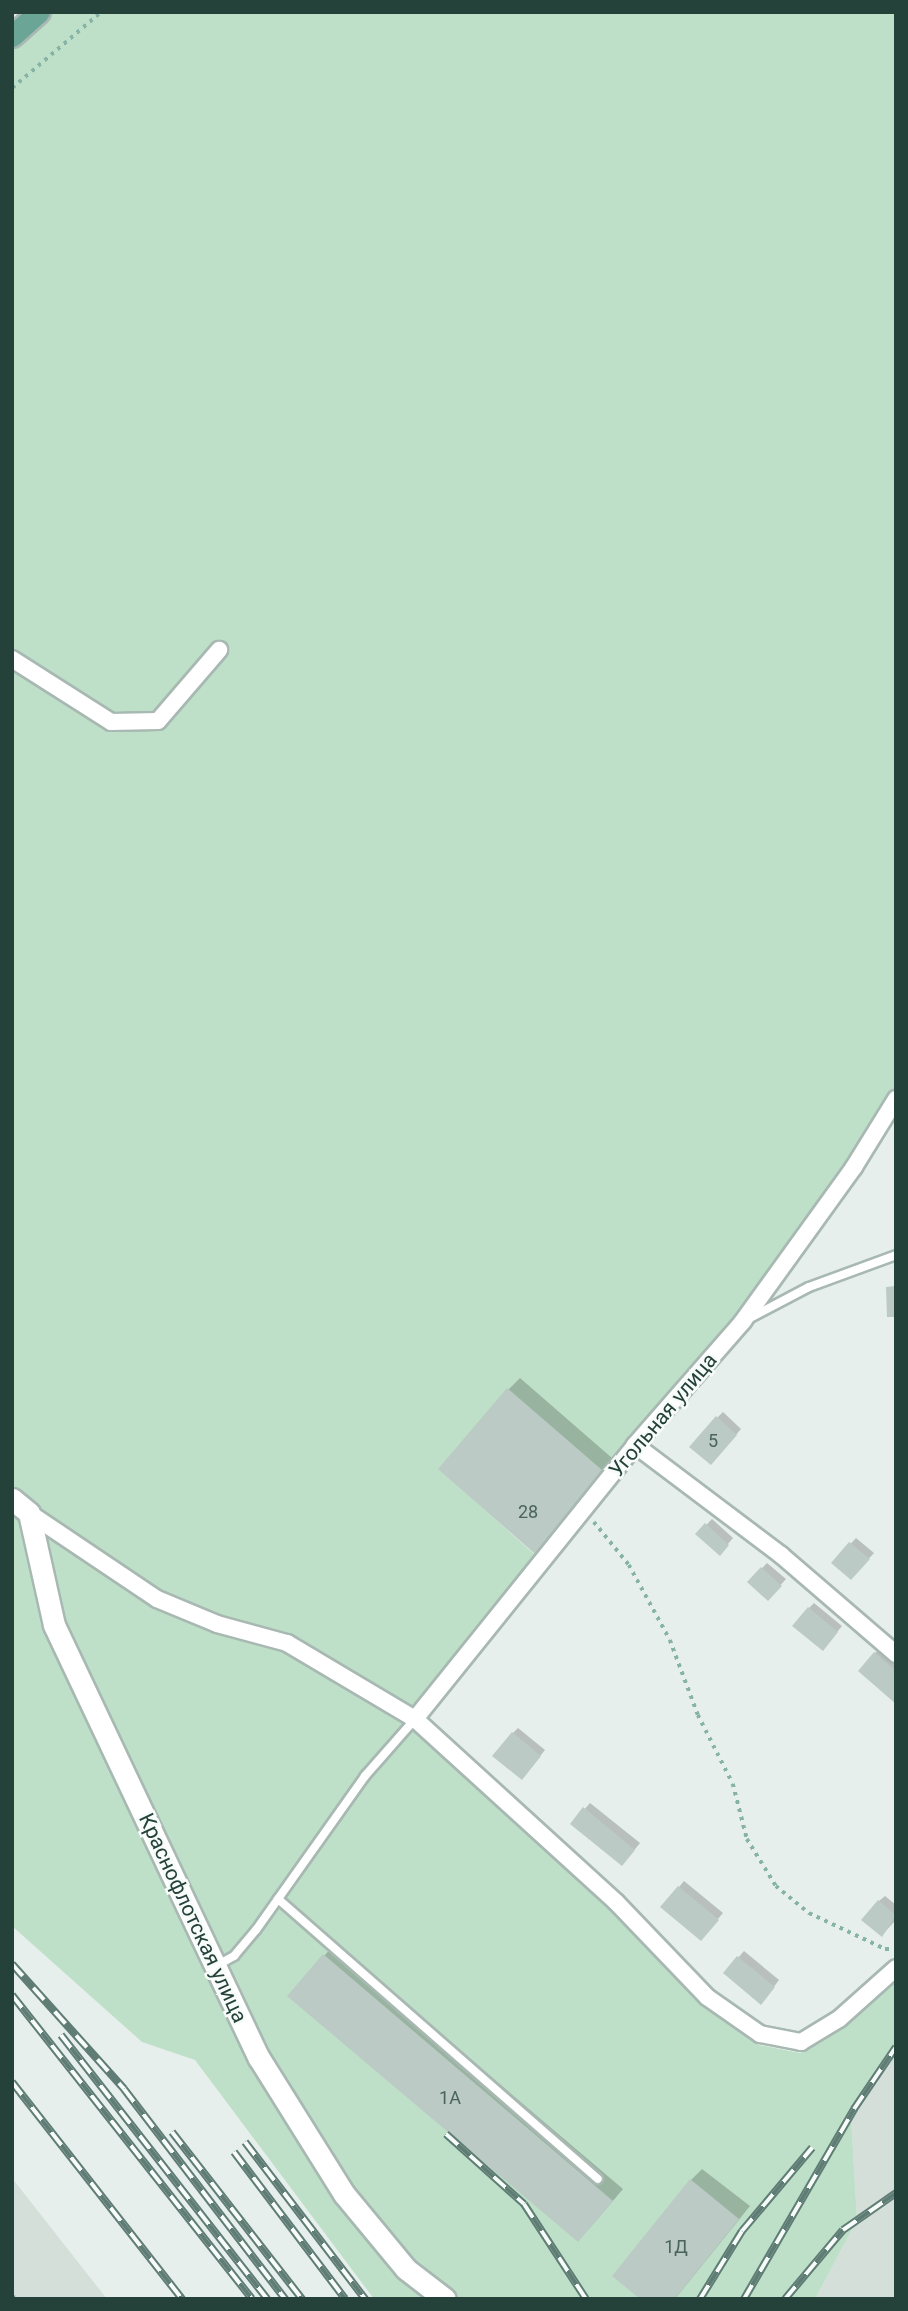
<!DOCTYPE html>
<meta charset="utf-8">
<style>
body{margin:0}
#map{position:relative;width:908px;height:2311px;overflow:hidden;background:#e6efeb;font-family:Roboto,sans-serif}
div>[style]{position:absolute}
.built>*{inset:0;background:#d4dfda}
.green>*{inset:0;background:#bfe0c8}
.shadow>*{inset:0;background:#0003}
.building>*{inset:0;background:#bbcac4}
.path>*{height:3.5px;margin-top:-1.75px;transform-origin:0;background:repeating-linear-gradient(90deg,#86b3a5 0 3.5px,transparent 0 8.5px)}
.roads{filter:drop-shadow(2px 0 #a8b8b2) drop-shadow(-2px 0 #a8b8b2) drop-shadow(0 2px #a8b8b2) drop-shadow(0 -2px #a8b8b2)}
.lane>*{height:8px;margin:-4px;padding:0 4px;transform-origin:4px;border-radius:4px;background:#fff}
.street>*{height:16px;margin:-8px;padding:0 8px;transform-origin:8px;border-radius:8px;background:#fff}
.secondary>*{height:21px;margin:-10.5px;padding:0 10.5px;transform-origin:10.5px;border-radius:10.5px;background:#fff}
.primary>*{height:21px;margin:-10.5px;padding:0 10.5px;transform-origin:10.5px;border-radius:10.5px;background:#6aa596}
.rail>*{height:8px;margin-top:-4px;transform-origin:0;background:repeating-linear-gradient(90deg,#f7fbf9 0 16px,#5f7d75 0 32px);box-sizing:border-box;border-block:2px solid #5f7d75}
span{translate:-50% -50%;white-space:nowrap;text-align:center;line-height:1.15;-webkit-text-stroke:5px #f7fbf9;paint-order:stroke}
.number-label{font-size:18px;color:#4a645c}
.number-label span{-webkit-text-stroke-width:0}
.street-label{font-size:21px;color:#24423a}
.frame{position:absolute;inset:0;border:14px solid #24423a;pointer-events:none}
</style>
<div id="map">
<div class="built">
<div style="clip-path:polygon(896px 2054px,896px 2299px,815px 2299px,857px 2220px,851px 2115px)"></div>
<div style="clip-path:polygon(12px 2178px,107px 2299px,12px 2299px)"></div>
</div>
<div class="green">
<div style="clip-path:polygon(39px 12px,896px 12px,896px 1099px,784px 1266px,609px 1477px,507px 1389px,439px 1469px,542px 1561px,415px 1719px,616px 1902px,707px 2008px,759px 2045px,800px 2053px,838px 2031px,896px 1981px,896px 2054px,851px 2115px,857px 2220px,815px 2299px,374px 2299px,195px 2060px,142px 2042px,12px 1926px,12px 36px)"></div>
</div>
<div class="shadow">
<div style="clip-path:polygon(520px 1378px,612px 1458px,546px 1540px,508px 1390px)"></div>
<div style="clip-path:polygon(723px 1412px,741px 1429px,716px 1458px,717px 1418px)"></div>
<div style="clip-path:polygon(712px 1519px,733px 1538px,720px 1553px,698px 1534px)"></div>
<div style="clip-path:polygon(856px 1538px,874px 1553px,851px 1578px,833px 1563px)"></div>
<div style="clip-path:polygon(767px 1563px,786px 1579px,768px 1599px,749px 1582px)"></div>
<div style="clip-path:polygon(814px 1603px,842px 1626px,828px 1643px,809px 1608px)"></div>
<div style="clip-path:polygon(884px 1645px,896px 1656px,896px 1701px,875px 1653px)"></div>
<div style="clip-path:polygon(518px 1728px,545px 1750px,527px 1772px,513px 1733px)"></div>
<div style="clip-path:polygon(590px 1803px,640px 1843px,627px 1859px,572px 1824px)"></div>
<div style="clip-path:polygon(684px 1881px,723px 1913px,706px 1933px,679px 1887px)"></div>
<div style="clip-path:polygon(885px 1896px,896px 1905px,896px 1920px,882px 1935px,879px 1901px)"></div>
<div style="clip-path:polygon(335px 1944px,623px 2189px,589px 2229px,324px 1956px)"></div>
<div style="clip-path:polygon(744px 1951px,779px 1980px,766px 1997px,725px 1973px)"></div>
<div style="clip-path:polygon(702px 2169px,750px 2206px,675px 2299px,691px 2180px)"></div>
</div>
<div class="building">
<div style="clip-path:polygon(896px 1286px,896px 1317px,887px 1317px,886px 1287px)"></div>
<div style="clip-path:polygon(507px 1388px,602px 1470px,535px 1554px,438px 1469px)"></div>
<div style="clip-path:polygon(716px 1416px,737px 1435px,711px 1465px,689px 1447px)"></div>
<div style="clip-path:polygon(705px 1523px,729px 1545px,720px 1556px,695px 1534px)"></div>
<div style="clip-path:polygon(849px 1542px,870px 1559px,851px 1580px,831px 1563px)"></div>
<div style="clip-path:polygon(761px 1567px,782px 1586px,768px 1601px,747px 1582px)"></div>
<div style="clip-path:polygon(808px 1607px,838px 1632px,823px 1651px,792px 1626px)"></div>
<div style="clip-path:polygon(874px 1652px,896px 1671px,896px 1704px,858px 1671px)"></div>
<div style="clip-path:polygon(512px 1732px,541px 1756px,522px 1780px,492px 1756px)"></div>
<div style="clip-path:polygon(583px 1807px,635px 1850px,622px 1866px,570px 1824px)"></div>
<div style="clip-path:polygon(678px 1886px,719px 1920px,701px 1941px,660px 1907px)"></div>
<div style="clip-path:polygon(878px 1900px,896px 1915px,882px 1937px,861px 1920px)"></div>
<div style="clip-path:polygon(323px 1954px,613px 2201px,578px 2242px,287px 1996px)"></div>
<div style="clip-path:polygon(737px 1956px,775px 1987px,761px 2005px,723px 1973px)"></div>
<div style="clip-path:polygon(690px 2179px,739px 2219px,675px 2299px,640px 2299px,612px 2276px)"></div>
</div>
<div class="path">
<div style="left:12px;top:88px;width:117px;rotate:-40.5deg"></div>
<div style="left:594px;top:1522px;width:55px;rotate:50.9deg"></div>
<div style="left:629px;top:1565px;width:85px;rotate:61.3deg"></div>
<div style="left:670px;top:1640px;width:80px;rotate:69.5deg"></div>
<div style="left:698px;top:1715px;width:77px;rotate:63.1deg"></div>
<div style="left:733px;top:1784px;width:57px;rotate:75.7deg"></div>
<div style="left:747px;top:1839px;width:55px;rotate:58.3deg"></div>
<div style="left:776px;top:1886px;width:43px;rotate:39.3deg"></div>
<div style="left:809px;top:1913px;width:84px;rotate:25.3deg"></div>
<div style="left:885px;top:1949px;width:11px"></div>
</div>
<div class="roads">
<div class="lane">
<div style="left:752px;top:1317px;width:64px;rotate:-27.8deg"></div>
<div style="left:809px;top:1287px;width:93px;rotate:-20.2deg"></div>
<div style="left:278px;top:1899px;width:425px;rotate:41.2deg"></div>
<div style="left:216px;top:1966px;width:21px;rotate:-29deg"></div>
<div style="left:234px;top:1956px;width:34px;rotate:-50deg"></div>
<div style="left:256px;top:1930px;width:189px;rotate:-54.7deg"></div>
<div style="left:365px;top:1776px;width:76px;rotate:-48.7deg"></div>
</div>
<div class="street">
<div style="left:12px;top:659px;width:117px;rotate:32.5deg"></div>
<div style="left:111px;top:722px;width:47px;rotate:-1.2deg"></div>
<div style="left:158px;top:721px;width:94px;rotate:-49.3deg"></div>
<div style="left:635px;top:1445px;width:183px;rotate:37deg"></div>
<div style="left:781px;top:1555px;width:152px;rotate:40.7deg"></div>
<div style="left:29px;top:1513px;width:154px;rotate:33.9deg"></div>
<div style="left:157px;top:1599px;width:65px;rotate:22.6deg"></div>
<div style="left:217px;top:1624px;width:73px;rotate:15.2deg"></div>
<div style="left:287px;top:1643px;width:149px;rotate:30.7deg"></div>
<div style="left:415px;top:1719px;width:272px;rotate:42.3deg"></div>
<div style="left:616px;top:1902px;width:132px;rotate:46.2deg"></div>
<div style="left:707px;top:1997px;width:65px;rotate:34.9deg"></div>
<div style="left:760px;top:2034px;width:42px;rotate:11deg"></div>
<div style="left:801px;top:2042px;width:44px;rotate:-31.2deg"></div>
<div style="left:839px;top:2019px;width:76px;rotate:-41.8deg"></div>
<div style="left:415px;top:1719px;width:351px;rotate:-51.2deg"></div>
<div style="left:635px;top:1445px;width:164px;rotate:-48.9deg"></div>
<div style="left:743px;top:1321px;width:190px;rotate:-54.2deg"></div>
<div style="left:854px;top:1167px;width:80px;rotate:-58.3deg"></div>
</div>
<div class="secondary">
<div style="left:12px;top:1499px;width:22px;rotate:39deg"></div>
<div style="left:29px;top:1513px;width:115px;rotate:77.4deg"></div>
<div style="left:54px;top:1625px;width:479px;rotate:64.7deg"></div>
<div style="left:259px;top:2058px;width:160px;rotate:58deg"></div>
<div style="left:344px;top:2194px;width:97px;rotate:50.4deg"></div>
<div style="left:406px;top:2269px;width:49px;rotate:37.6deg"></div>
</div>
<div class="primary">
<div style="left:12px;top:36px;width:36px;rotate:-42deg"></div>
</div>
</div>
<div class="rail">
<div style="left:12px;top:1964px;width:168px;rotate:48.1deg"></div>
<div style="left:124px;top:2089px;width:265px;rotate:52.5deg"></div>
<div style="left:12px;top:1995px;width:387px;rotate:51.7deg"></div>
<div style="left:61px;top:2035px;width:335px;rotate:52deg"></div>
<div style="left:12px;top:2082px;width:276px;rotate:51.9deg"></div>
<div style="left:172px;top:2132px;width:212px;rotate:52.1deg"></div>
<div style="left:446px;top:2134px;width:105px;rotate:41.9deg"></div>
<div style="left:524px;top:2204px;width:113px;rotate:56.9deg"></div>
<div style="left:245px;top:2142px;width:198px;rotate:52.6deg"></div>
<div style="left:234px;top:2152px;width:184px;rotate:52.9deg"></div>
<div style="left:12px;top:2298px;width:1px;rotate:45deg"></div>
<div style="left:700px;top:2299px;width:80px;rotate:-58.3deg"></div>
<div style="left:742px;top:2231px;width:109px;rotate:-49.9deg"></div>
<div style="left:744px;top:2299px;width:220px;rotate:-59.9deg"></div>
<div style="left:854px;top:2109px;width:75px;rotate:-55.9deg"></div>
<div style="left:785px;top:2299px;width:90px;rotate:-50deg"></div>
<div style="left:843px;top:2230px;width:65px;rotate:-34.9deg"></div>
</div>
<div class="number-label">
<span style="left:713px;top:1441px">5</span>
<span style="left:528px;top:1512px">28</span>
<span style="left:450px;top:2098px">1А</span>
<span style="left:676px;top:2247px">1Д</span>
</div>
<div class="street-label">
<span style="left:663px;top:1415px;rotate:-50deg">Угольная улица</span>
<span style="left:193px;top:1918px;rotate:65deg">Краснофлотская улица</span>
</div>
<div class="frame"></div>
</div>
